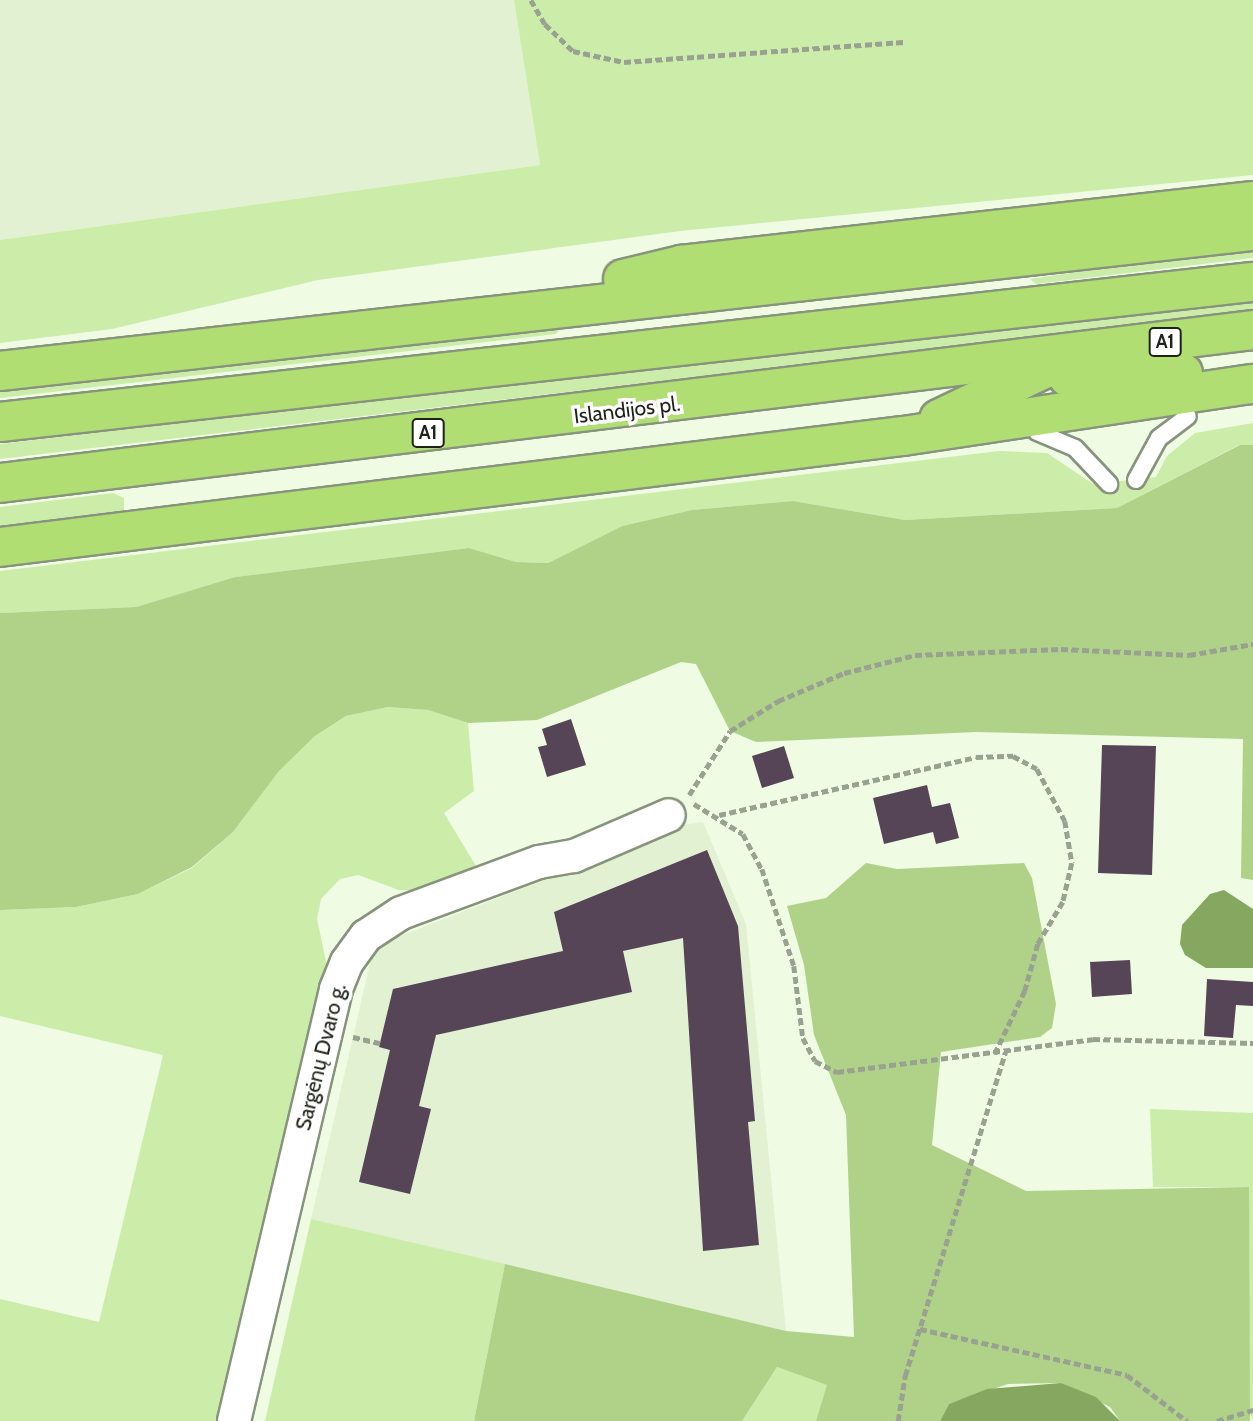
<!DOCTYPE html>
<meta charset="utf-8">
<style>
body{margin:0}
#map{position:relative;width:1253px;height:1421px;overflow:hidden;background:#effbe3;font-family:Cabin,sans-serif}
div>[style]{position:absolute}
.built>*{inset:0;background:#e1f1d1}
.green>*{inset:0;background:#ccecaa}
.forest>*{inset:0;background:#afd288}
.water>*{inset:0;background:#86a760}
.building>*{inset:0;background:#554557}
.path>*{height:4.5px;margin-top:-2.25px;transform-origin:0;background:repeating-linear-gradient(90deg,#99a290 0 7px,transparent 0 10.5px)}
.roads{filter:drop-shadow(2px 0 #88937d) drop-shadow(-2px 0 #88937d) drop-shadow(0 2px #88937d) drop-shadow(0 -2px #88937d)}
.service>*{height:16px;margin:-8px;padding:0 8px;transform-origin:8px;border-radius:8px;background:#fff}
.minor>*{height:32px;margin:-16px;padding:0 16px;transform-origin:16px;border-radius:16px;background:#fff}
.trunk>*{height:38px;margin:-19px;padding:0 19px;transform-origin:19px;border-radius:19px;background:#b0de72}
span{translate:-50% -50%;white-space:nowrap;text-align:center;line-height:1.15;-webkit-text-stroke:7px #fff;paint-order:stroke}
.shield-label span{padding:2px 5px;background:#fff;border:2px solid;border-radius:5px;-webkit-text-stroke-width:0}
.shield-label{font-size:19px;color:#1e2219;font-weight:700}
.street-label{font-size:21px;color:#1e2219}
</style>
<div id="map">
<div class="built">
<div style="clip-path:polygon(0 0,514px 0,540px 165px,0 240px)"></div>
<div style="clip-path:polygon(703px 822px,746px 924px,786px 1331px,311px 1219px,374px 946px,542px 881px,661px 828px)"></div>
</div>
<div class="green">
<div style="clip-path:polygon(514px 0,1253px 0,1253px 175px,680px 231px,318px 280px,112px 329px,0 343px,0 240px,540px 165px)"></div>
<div style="clip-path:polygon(1253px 246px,1253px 258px,1036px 284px,1030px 279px)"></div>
<div style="clip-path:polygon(1253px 297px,1253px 311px,0 459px,0 444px)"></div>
<div style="clip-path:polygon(562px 326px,556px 334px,0 398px,0 385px)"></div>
<div style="clip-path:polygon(1253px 423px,1253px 445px,1239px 445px,1117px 508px,905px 520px,793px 501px,692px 510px,622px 526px,548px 563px,516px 562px,469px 548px,235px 577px,136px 607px,0 613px,0 571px,999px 451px,1047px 453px,1093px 484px,1156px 477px,1167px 456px,1195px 433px)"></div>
<div style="clip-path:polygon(113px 493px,124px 498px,124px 515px,0 532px,0 507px)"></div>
<div style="clip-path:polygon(388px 707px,428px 710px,468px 723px,474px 791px,444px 813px,479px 871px,423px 891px,399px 890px,358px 875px,340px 879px,321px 899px,317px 919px,327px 966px,221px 1421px,0 1421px,0 1299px,99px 1322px,163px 1055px,0 1016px,0 910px,76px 907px,138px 894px,192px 868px,233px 832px,279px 771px,315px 736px,346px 716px)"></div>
<div style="clip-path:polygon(1150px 1109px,1253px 1113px,1253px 1421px,1248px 1407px,1249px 1187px,1153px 1187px)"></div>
<div style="clip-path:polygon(311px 1219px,505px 1264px,474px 1421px,265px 1421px)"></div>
<div style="clip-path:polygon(777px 1367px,828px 1385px,816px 1421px,742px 1421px)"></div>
</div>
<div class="forest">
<div style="clip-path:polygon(1240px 445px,1253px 445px,1253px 880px,1241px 878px,1243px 739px,976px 732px,756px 742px,730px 731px,696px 664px,681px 662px,537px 720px,468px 723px,428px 710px,388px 707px,346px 716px,315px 736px,279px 771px,233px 832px,192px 867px,138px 894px,76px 907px,0 910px,0 613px,136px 607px,235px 577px,469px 548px,516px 562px,548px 563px,622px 526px,692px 510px,793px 501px,905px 520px,1117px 508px)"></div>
<div style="clip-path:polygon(866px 863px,897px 869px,1024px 863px,1032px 878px,1056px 1004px,1052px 1028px,1040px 1037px,941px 1052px,932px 1145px,1026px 1191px,1249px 1187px,1250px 1421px,1120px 1421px,1110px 1407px,1061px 1383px,1008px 1384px,949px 1404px,940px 1421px,816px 1421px,827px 1385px,777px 1367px,742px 1421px,474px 1421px,505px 1264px,786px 1331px,854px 1337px,846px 1115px,814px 1035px,804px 965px,787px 906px,826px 898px)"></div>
</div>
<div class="water">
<div style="clip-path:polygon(1224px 890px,1253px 909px,1253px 968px,1206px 968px,1185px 955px,1180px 944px,1182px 925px,1210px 894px)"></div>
<div style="clip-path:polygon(1061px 1383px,1096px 1397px,1120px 1421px,940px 1421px,949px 1404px,987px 1389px)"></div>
</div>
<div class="building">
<div style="clip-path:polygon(571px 719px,586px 765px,547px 777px,538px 747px,547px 745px,542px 729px)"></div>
<div style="clip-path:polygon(1102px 745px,1156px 746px,1152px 875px,1098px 873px)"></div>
<div style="clip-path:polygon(784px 746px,794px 778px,762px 788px,752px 756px)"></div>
<div style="clip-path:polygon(927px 785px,932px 807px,950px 803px,959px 838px,936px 844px,933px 832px,884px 844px,873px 798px)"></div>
<div style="clip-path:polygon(707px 850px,738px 926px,755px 1121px,748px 1122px,759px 1245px,703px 1251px,683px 938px,623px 951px,632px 992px,436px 1035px,419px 1106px,431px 1109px,410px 1194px,359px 1182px,390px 1050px,379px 1047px,393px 989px,563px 951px,554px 912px)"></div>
<div style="clip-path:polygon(1130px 960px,1132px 994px,1092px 997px,1090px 962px)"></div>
<div style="clip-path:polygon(1207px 979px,1253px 982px,1253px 1006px,1236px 1005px,1233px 1038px,1204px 1036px)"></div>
</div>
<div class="path">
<div style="left:531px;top:0;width:28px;rotate:60deg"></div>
<div style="left:545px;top:24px;width:39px;rotate:44deg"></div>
<div style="left:573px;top:51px;width:52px;rotate:12.2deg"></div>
<div style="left:624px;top:62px;width:280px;rotate:-4.1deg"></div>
<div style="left:689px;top:795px;width:76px;rotate:-57.4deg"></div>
<div style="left:730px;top:731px;width:57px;rotate:-32deg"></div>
<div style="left:778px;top:701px;width:72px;rotate:-23deg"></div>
<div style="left:844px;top:673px;width:73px;rotate:-14.2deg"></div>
<div style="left:915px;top:655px;width:146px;rotate:-2.4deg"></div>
<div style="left:1061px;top:649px;width:128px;rotate:2.7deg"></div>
<div style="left:1189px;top:655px;width:65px;rotate:-9.8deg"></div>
<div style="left:694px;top:804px;width:57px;rotate:31.5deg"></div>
<div style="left:743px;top:834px;width:40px;rotate:62deg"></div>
<div style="left:762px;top:869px;width:102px;rotate:71.7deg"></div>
<div style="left:794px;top:966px;width:73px;rotate:82.9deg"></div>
<div style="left:803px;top:1038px;width:26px;rotate:62deg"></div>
<div style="left:815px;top:1061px;width:25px;rotate:27deg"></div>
<div style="left:837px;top:1072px;width:258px;rotate:-7.3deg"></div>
<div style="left:1093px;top:1039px;width:160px;rotate:1.4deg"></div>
<div style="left:719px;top:815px;width:263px;rotate:-12.7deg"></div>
<div style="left:976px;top:757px;width:37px;rotate:-2deg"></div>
<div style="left:1013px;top:756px;width:27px;rotate:28deg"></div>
<div style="left:1037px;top:769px;width:59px;rotate:61.7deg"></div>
<div style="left:1065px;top:821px;width:43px;rotate:80.5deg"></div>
<div style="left:1072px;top:863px;width:40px;rotate:103deg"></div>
<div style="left:1063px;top:902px;width:49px;rotate:120.8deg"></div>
<div style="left:1038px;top:944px;width:49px;rotate:105.5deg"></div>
<div style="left:1025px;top:991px;width:70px;rotate:115.5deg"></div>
<div style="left:353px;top:1037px;width:28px;rotate:13deg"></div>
<div style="left:920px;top:1329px;width:212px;rotate:12.5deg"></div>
<div style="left:1127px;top:1375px;width:76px;rotate:37.5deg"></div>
<div style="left:898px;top:1421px;width:46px;rotate:-81.2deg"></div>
<div style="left:905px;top:1376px;width:339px;rotate:-72.8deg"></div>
<div style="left:1217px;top:1421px;width:38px;rotate:-17deg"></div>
</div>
<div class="roads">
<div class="service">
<div style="left:1037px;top:432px;width:41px;rotate:22.8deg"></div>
<div style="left:1075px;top:448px;width:50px;rotate:46.6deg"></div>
<div style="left:1136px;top:480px;width:48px;rotate:-61.3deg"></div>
<div style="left:1159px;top:438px;width:36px;rotate:-37deg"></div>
</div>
<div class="minor">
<div style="left:234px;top:1421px;width:444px;rotate:-76.7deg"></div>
<div style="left:336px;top:989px;width:29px;rotate:-68deg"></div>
<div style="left:347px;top:962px;width:32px;rotate:-54deg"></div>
<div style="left:366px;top:936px;width:42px;rotate:-33.3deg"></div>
<div style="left:401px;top:913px;width:147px;rotate:-20.3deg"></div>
<div style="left:539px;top:862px;width:36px;rotate:-10deg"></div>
<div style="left:574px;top:856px;width:103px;rotate:-23.3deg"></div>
</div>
<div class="trunk">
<div style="left:623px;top:279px;width:60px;rotate:-13.6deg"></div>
<div style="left:681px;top:265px;width:576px;rotate:-6.38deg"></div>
<div style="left:0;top:371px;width:1261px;rotate:-6.38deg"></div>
<div style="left:1068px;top:377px;width:115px;rotate:-2deg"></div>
<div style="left:939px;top:419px;width:119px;rotate:-25.5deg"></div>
<div style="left:0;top:422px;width:1261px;rotate:-6.38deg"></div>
<div style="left:0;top:483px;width:1262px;rotate:-6.96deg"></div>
<div style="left:0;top:547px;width:910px;rotate:-7.01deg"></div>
<div style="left:903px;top:436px;width:354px;rotate:-8.5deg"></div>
</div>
</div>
<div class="shield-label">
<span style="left:1165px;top:342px">A1</span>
<span style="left:428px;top:433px">A1</span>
</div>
<div class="street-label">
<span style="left:627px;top:410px;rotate:-7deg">Islandijos pl.</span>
<span style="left:321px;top:1057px;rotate:-76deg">Sargėnų Dvaro g.</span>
</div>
</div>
